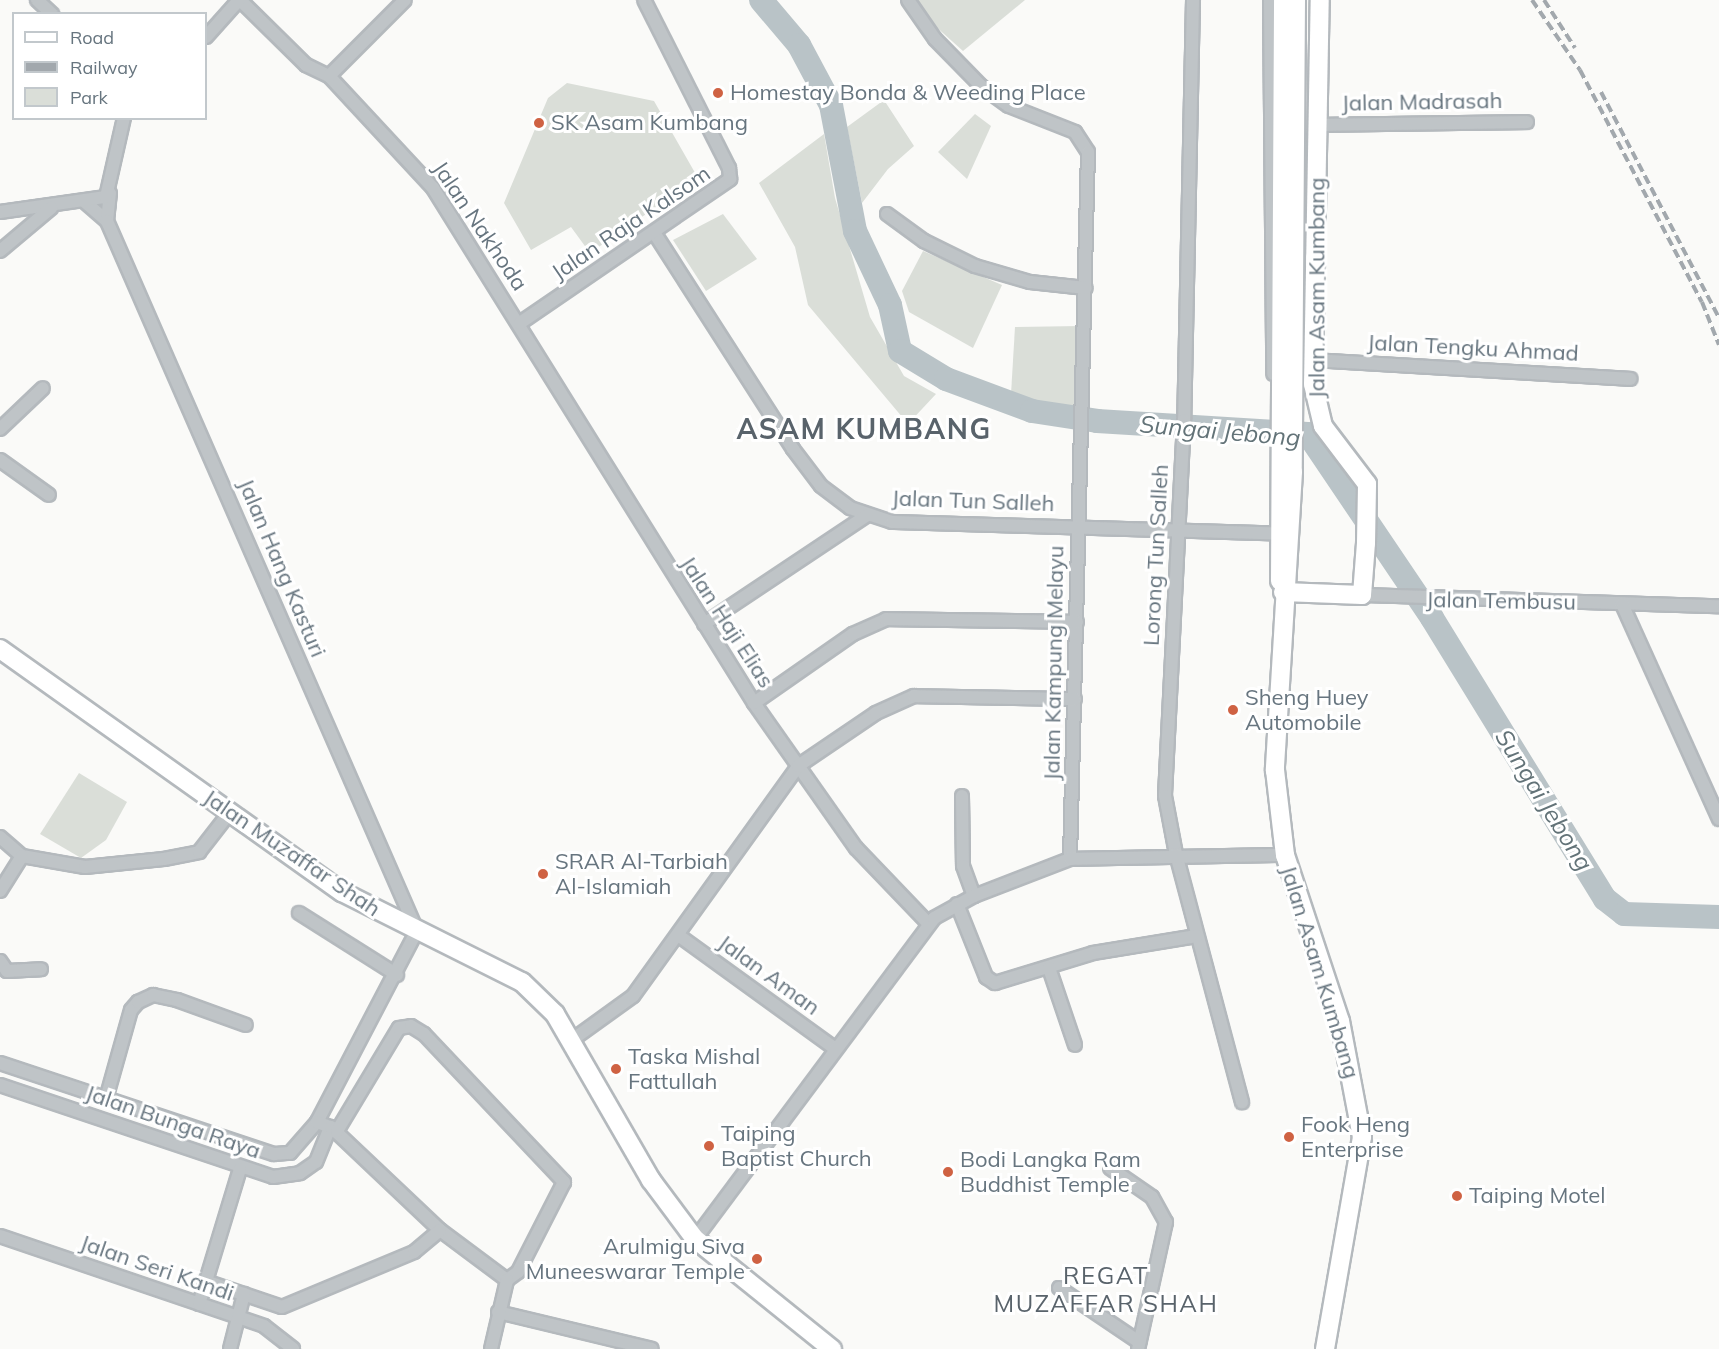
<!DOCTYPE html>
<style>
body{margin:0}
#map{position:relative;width:1719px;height:1349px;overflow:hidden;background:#fafaf8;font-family:Mulish,sans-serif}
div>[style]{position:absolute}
.green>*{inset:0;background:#daded8}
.river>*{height:24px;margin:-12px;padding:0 12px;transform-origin:12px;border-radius:12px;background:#b9c3c7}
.roads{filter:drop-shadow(2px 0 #b4b9bd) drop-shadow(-2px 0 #b4b9bd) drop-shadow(0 2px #b4b9bd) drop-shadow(0 -2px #b4b9bd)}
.street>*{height:12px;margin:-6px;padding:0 6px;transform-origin:6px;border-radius:6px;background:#bfc4c7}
.secondary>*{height:18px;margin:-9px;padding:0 9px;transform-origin:9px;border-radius:9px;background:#fff}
.rail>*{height:4px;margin-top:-2px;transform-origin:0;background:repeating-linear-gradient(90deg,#a2a8ad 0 9px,transparent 0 13.5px)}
.dots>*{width:16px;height:16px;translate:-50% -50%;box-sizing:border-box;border:3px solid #fff;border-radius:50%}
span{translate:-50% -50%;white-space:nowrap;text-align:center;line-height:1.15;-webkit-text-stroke:6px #fff;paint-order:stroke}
.poi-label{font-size:22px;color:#67757f}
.left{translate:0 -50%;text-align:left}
.right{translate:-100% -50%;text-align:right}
.street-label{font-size:22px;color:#67757f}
.water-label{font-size:24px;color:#637378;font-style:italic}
.neighbourhood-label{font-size:24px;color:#59636b;letter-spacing:1.5px}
.district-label{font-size:28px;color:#59636b;font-weight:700;letter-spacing:1.5px}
.legend{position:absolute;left:12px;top:12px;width:195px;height:108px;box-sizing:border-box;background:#fff;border:2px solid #c2c8cc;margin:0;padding:8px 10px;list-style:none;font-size:18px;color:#67757f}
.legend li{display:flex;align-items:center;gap:12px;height:30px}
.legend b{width:30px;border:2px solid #c2c8cc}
</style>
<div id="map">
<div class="green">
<div style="clip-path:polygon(914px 0,1025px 0,963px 51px,914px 7px)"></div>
<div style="clip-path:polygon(567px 83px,654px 101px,698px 178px,590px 253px,571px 227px,531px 250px,504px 203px,548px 98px)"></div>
<div style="clip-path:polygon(884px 100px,914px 146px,888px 169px,862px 203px,847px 127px)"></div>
<div style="clip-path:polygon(975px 114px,991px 126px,967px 179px,938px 152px)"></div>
<div style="clip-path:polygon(824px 134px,835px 198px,870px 317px,904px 376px,936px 394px,908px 424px,808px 305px,795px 247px,759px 183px)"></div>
<div style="clip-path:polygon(723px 214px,757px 259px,706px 291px,673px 240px)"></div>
<div style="clip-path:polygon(923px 251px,1002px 285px,973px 348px,909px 312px,902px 291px)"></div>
<div style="clip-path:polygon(1080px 326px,1080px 412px,1011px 394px,1015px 327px)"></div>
<div style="clip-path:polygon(79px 773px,127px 802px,106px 840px,81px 858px,40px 834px)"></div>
</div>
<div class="river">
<div style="left:761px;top:0;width:59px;rotate:49.8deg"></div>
<div style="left:799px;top:45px;width:68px;rotate:61.9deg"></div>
<div style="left:831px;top:105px;width:128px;rotate:79.2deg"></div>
<div style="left:855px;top:231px;width:82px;rotate:64.7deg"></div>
<div style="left:890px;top:305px;width:47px;rotate:77.7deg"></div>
<div style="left:900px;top:351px;width:54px;rotate:31.3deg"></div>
<div style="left:946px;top:379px;width:92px;rotate:20.4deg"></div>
<div style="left:1032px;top:411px;width:66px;rotate:8.7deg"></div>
<div style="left:1097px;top:421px;width:211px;rotate:3.5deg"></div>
<div style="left:1308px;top:434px;width:222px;rotate:56deg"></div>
<div style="left:1432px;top:618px;width:330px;rotate:58.4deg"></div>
<div style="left:1605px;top:899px;width:24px;rotate:38deg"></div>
<div style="left:1624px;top:914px;width:95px;rotate:1.8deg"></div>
</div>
<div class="roads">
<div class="street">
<div style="left:37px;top:0;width:21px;rotate:43deg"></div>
<div style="left:240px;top:0;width:93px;rotate:44.6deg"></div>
<div style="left:306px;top:65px;width:25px;rotate:26deg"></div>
<div style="left:908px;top:0;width:47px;rotate:55.3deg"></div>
<div style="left:935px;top:39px;width:66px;rotate:45.6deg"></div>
<div style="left:981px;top:86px;width:34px;rotate:36deg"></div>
<div style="left:1009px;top:106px;width:71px;rotate:21.5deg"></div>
<div style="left:1075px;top:132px;width:24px;rotate:57deg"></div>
<div style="left:1088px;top:152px;width:707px;rotate:91.46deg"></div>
<div style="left:1193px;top:0;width:420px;rotate:91.2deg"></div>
<div style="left:1184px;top:420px;width:376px;rotate:92.9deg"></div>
<div style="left:1165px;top:796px;width:59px;rotate:79.3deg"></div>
<div style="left:1176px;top:854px;width:257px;rotate:75.1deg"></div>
<div style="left:1270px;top:0;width:374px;rotate:89.5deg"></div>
<div style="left:206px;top:37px;width:50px;rotate:-48.3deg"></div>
<div style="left:329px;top:76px;width:153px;rotate:47.1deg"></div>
<div style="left:433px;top:188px;width:607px;rotate:58.06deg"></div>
<div style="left:754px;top:703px;width:177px;rotate:54.9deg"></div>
<div style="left:856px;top:848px;width:104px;rotate:46.2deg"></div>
<div style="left:329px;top:76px;width:107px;rotate:-45deg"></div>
<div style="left:1318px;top:125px;width:209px;rotate:-0.8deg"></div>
<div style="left:85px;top:202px;width:29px;rotate:41deg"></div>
<div style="left:107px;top:221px;width:28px;rotate:-84deg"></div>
<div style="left:0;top:212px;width:107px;rotate:-8.1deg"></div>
<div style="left:106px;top:197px;width:81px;rotate:-77.2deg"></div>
<div style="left:887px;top:214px;width:46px;rotate:36.1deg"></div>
<div style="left:924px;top:241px;width:57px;rotate:26.1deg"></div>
<div style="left:975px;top:266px;width:57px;rotate:16.2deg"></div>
<div style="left:1030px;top:282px;width:56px;rotate:6.1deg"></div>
<div style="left:655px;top:234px;width:255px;rotate:57.3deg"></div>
<div style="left:793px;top:449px;width:46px;rotate:52.9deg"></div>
<div style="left:821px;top:486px;width:36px;rotate:37deg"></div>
<div style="left:850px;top:508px;width:44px;rotate:18.4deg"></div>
<div style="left:892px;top:522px;width:395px;rotate:1.7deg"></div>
<div style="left:0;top:251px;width:67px;rotate:-40.1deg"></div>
<div style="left:520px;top:323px;width:255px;rotate:-34.4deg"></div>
<div style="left:730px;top:179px;width:11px;rotate:-95deg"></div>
<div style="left:729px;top:168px;width:188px;rotate:-116.8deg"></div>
<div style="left:1314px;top:360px;width:317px;rotate:3.4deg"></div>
<div style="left:0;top:429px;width:59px;rotate:-43.6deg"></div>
<div style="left:0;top:460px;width:60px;rotate:35.5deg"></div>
<div style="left:1362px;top:595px;width:357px;rotate:1.8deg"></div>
<div style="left:1622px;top:604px;width:236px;rotate:65.7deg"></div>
<div style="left:704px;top:624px;width:195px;rotate:-33.7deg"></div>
<div style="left:754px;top:703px;width:121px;rotate:-34.9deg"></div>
<div style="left:853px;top:634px;width:36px;rotate:-24deg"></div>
<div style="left:886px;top:619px;width:191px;rotate:0.9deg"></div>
<div style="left:962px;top:796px;width:70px;rotate:89.2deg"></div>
<div style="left:963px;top:866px;width:32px;rotate:70deg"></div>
<div style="left:0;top:837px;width:29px;rotate:41deg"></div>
<div style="left:22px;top:856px;width:64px;rotate:9.9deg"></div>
<div style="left:85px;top:867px;width:79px;rotate:-5.8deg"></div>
<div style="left:164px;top:859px;width:36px;rotate:-11deg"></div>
<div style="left:199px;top:852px;width:51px;rotate:-52.2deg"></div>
<div style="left:0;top:891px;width:41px;rotate:-57.8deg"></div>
<div style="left:957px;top:904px;width:79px;rotate:68.3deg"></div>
<div style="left:986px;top:977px;width:11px;rotate:34deg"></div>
<div style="left:995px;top:983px;width:102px;rotate:-17deg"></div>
<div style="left:1093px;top:953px;width:105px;rotate:-9.3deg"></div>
<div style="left:299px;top:913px;width:116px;rotate:32.3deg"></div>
<div style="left:678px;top:935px;width:193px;rotate:35.9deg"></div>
<div style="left:0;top:961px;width:12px;rotate:55deg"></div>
<div style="left:7px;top:971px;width:34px;rotate:-3deg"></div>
<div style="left:1049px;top:968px;width:81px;rotate:71.3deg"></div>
<div style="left:572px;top:1040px;width:75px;rotate:-35.8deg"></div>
<div style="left:633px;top:996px;width:283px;rotate:-54.3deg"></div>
<div style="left:798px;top:766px;width:94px;rotate:-34.2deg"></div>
<div style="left:876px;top:713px;width:42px;rotate:-24.1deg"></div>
<div style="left:914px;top:696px;width:161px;rotate:1.1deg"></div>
<div style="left:0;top:1063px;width:289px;rotate:18.4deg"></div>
<div style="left:274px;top:1154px;width:16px;rotate:-4deg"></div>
<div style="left:290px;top:1153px;width:41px;rotate:-48.9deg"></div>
<div style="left:317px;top:1122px;width:216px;rotate:-62.4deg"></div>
<div style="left:417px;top:931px;width:775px;rotate:-113.59deg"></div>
<div style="left:0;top:1085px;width:288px;rotate:18.6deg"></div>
<div style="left:273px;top:1177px;width:27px;rotate:-8deg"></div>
<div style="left:300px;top:1173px;width:19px;rotate:-35deg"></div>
<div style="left:316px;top:1162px;width:38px;rotate:-68deg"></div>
<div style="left:330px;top:1127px;width:14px;rotate:-159deg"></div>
<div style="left:106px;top:1099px;width:92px;rotate:-74.3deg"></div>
<div style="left:131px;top:1010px;width:11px;rotate:-49deg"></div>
<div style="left:138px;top:1002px;width:17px;rotate:-25deg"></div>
<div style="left:153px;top:995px;width:25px;rotate:12deg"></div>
<div style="left:177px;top:1000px;width:73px;rotate:19.9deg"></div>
<div style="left:331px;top:1127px;width:150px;rotate:43.4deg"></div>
<div style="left:440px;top:1230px;width:84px;rotate:36.7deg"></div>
<div style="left:337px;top:1131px;width:120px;rotate:-59deg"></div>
<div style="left:399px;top:1028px;width:12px;rotate:-9deg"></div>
<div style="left:411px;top:1026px;width:15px;rotate:32deg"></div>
<div style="left:424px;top:1034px;width:204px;rotate:46.6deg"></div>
<div style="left:564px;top:1182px;width:101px;rotate:117.1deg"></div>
<div style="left:518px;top:1272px;width:14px;rotate:144deg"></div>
<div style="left:1110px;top:1168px;width:51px;rotate:34.6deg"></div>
<div style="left:1152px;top:1197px;width:29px;rotate:61deg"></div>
<div style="left:1166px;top:1222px;width:130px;rotate:102.4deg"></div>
<div style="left:0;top:1236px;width:279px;rotate:18.8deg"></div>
<div style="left:264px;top:1326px;width:37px;rotate:38deg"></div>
<div style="left:695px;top:1239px;width:400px;rotate:-53.3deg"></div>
<div style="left:934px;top:918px;width:46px;rotate:-28.8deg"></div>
<div style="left:974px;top:896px;width:103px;rotate:-21.1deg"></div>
<div style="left:1070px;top:859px;width:215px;rotate:-1.1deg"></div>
<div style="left:205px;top:1281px;width:81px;rotate:18.7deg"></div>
<div style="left:282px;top:1307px;width:143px;rotate:-22.6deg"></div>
<div style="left:414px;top:1252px;width:34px;rotate:-40deg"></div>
<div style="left:1059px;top:1288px;width:97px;rotate:34deg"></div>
<div style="left:199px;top:1304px;width:141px;rotate:-73.1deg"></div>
<div style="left:498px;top:1312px;width:158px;rotate:13.5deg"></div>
<div style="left:230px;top:1349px;width:57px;rotate:-75.7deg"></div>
<div style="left:491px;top:1349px;width:71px;rotate:-76.9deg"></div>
</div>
<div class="secondary">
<div style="left:1296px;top:0;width:472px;rotate:90.4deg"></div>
<div style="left:1293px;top:472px;width:299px;rotate:93.5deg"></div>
<div style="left:1275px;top:770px;width:86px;rotate:83.3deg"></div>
<div style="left:1285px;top:855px;width:175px;rotate:71.7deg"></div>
<div style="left:1340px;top:1021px;width:118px;rotate:79.3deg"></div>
<div style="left:1362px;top:1137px;width:215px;rotate:99.9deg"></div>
<div style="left:1280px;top:581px;width:581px;rotate:-89.7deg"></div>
<div style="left:1283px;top:592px;width:79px;rotate:2.2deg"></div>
<div style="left:1362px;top:595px;width:52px;rotate:-85.6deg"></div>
<div style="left:1366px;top:543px;width:59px;rotate:-89deg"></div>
<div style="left:1367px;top:484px;width:73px;rotate:-127.2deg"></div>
<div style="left:1323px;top:426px;width:43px;rotate:-103.4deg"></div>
<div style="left:1313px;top:384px;width:384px;rotate:-89deg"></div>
<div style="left:0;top:649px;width:420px;rotate:35.4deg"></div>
<div style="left:342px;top:892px;width:201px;rotate:26.6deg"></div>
<div style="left:522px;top:982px;width:46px;rotate:44.1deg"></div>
<div style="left:555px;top:1014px;width:192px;rotate:60deg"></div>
<div style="left:651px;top:1180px;width:74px;rotate:53.3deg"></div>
<div style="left:695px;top:1239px;width:176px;rotate:38.8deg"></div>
</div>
</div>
<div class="rail">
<div style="left:1532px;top:0;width:85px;rotate:55.6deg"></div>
<div style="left:1580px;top:70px;width:262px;rotate:62.3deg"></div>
<div style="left:1702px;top:302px;width:46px;rotate:68.4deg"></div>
<div style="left:1544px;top:0;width:57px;rotate:57.1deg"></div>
<div style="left:1601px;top:92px;width:255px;rotate:62.4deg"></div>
</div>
<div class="dots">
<div style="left:718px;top:93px;background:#cf6243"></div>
<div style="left:539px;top:123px;background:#cf6243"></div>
<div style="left:1233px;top:710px;background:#cf6243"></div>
<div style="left:543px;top:874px;background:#cf6243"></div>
<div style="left:616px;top:1069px;background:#cf6243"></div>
<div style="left:1289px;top:1137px;background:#cf6243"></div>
<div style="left:709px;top:1146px;background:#cf6243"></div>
<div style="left:948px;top:1172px;background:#cf6243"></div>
<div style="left:1457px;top:1196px;background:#cf6243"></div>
<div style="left:757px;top:1259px;background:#cf6243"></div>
</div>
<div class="poi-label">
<span class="left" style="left:730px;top:93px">Homestay Bonda &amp; Weeding Place</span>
<span class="left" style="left:551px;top:123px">SK Asam Kumbang</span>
<span class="left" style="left:1245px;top:710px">Sheng Huey<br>Automobile</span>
<span class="left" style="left:555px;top:874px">SRAR Al-Tarbiah<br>Al-Islamiah</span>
<span class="left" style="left:628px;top:1069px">Taska Mishal<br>Fattullah</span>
<span class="left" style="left:1301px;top:1137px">Fook Heng<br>Enterprise</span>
<span class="left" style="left:721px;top:1146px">Taiping<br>Baptist Church</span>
<span class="left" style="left:960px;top:1172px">Bodi Langka Ram<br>Buddhist Temple</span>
<span class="left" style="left:1469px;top:1196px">Taiping Motel</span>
<span class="right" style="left:745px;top:1259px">Arulmigu Siva<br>Muneeswarar Temple</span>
</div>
<div class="street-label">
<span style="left:1422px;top:102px;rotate:-1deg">Jalan Madrasah</span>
<span style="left:631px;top:223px;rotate:-34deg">Jalan Raja Kalsom</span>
<span style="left:480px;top:226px;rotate:56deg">Jalan Nakhoda</span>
<span style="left:1317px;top:288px;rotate:-90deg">Jalan Asam Kumbang</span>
<span style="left:1473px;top:348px;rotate:3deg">Jalan Tengku Ahmad</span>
<span style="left:973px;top:501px;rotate:2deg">Jalan Tun Salleh</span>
<span style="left:1156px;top:555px;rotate:-87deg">Lorong Tun Salleh</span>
<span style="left:282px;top:568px;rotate:67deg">Jalan Hang Kasturi</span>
<span style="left:1501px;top:601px;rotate:1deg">Jalan Tembusu</span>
<span style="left:727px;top:622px;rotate:57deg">Jalan Haji Elias</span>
<span style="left:1054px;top:663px;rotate:-89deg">Jalan Kampung Melayu</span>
<span style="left:292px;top:853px;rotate:34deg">Jalan Muzaffar Shah</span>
<span style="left:1320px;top:972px;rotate:73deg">Jalan Asam Kumbang</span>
<span style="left:769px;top:975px;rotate:36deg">Jalan Aman</span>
<span style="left:173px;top:1122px;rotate:19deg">Jalan Bunga Raya</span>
<span style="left:157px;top:1268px;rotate:19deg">Jalan Seri Kandi</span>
</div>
<div class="water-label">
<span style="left:1220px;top:431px;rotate:5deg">Sungai Jebong</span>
<span style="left:1544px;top:800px;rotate:58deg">Sungai Jebong</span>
</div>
<div class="neighbourhood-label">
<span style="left:1106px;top:1290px">REGAT<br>MUZAFFAR SHAH</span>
</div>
<div class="district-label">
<span style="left:864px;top:429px">ASAM KUMBANG</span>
</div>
<ul class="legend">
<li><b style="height:8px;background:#fff"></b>Road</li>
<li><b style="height:8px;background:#a2a8ad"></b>Railway</li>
<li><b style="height:16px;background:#daded8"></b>Park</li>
</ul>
</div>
